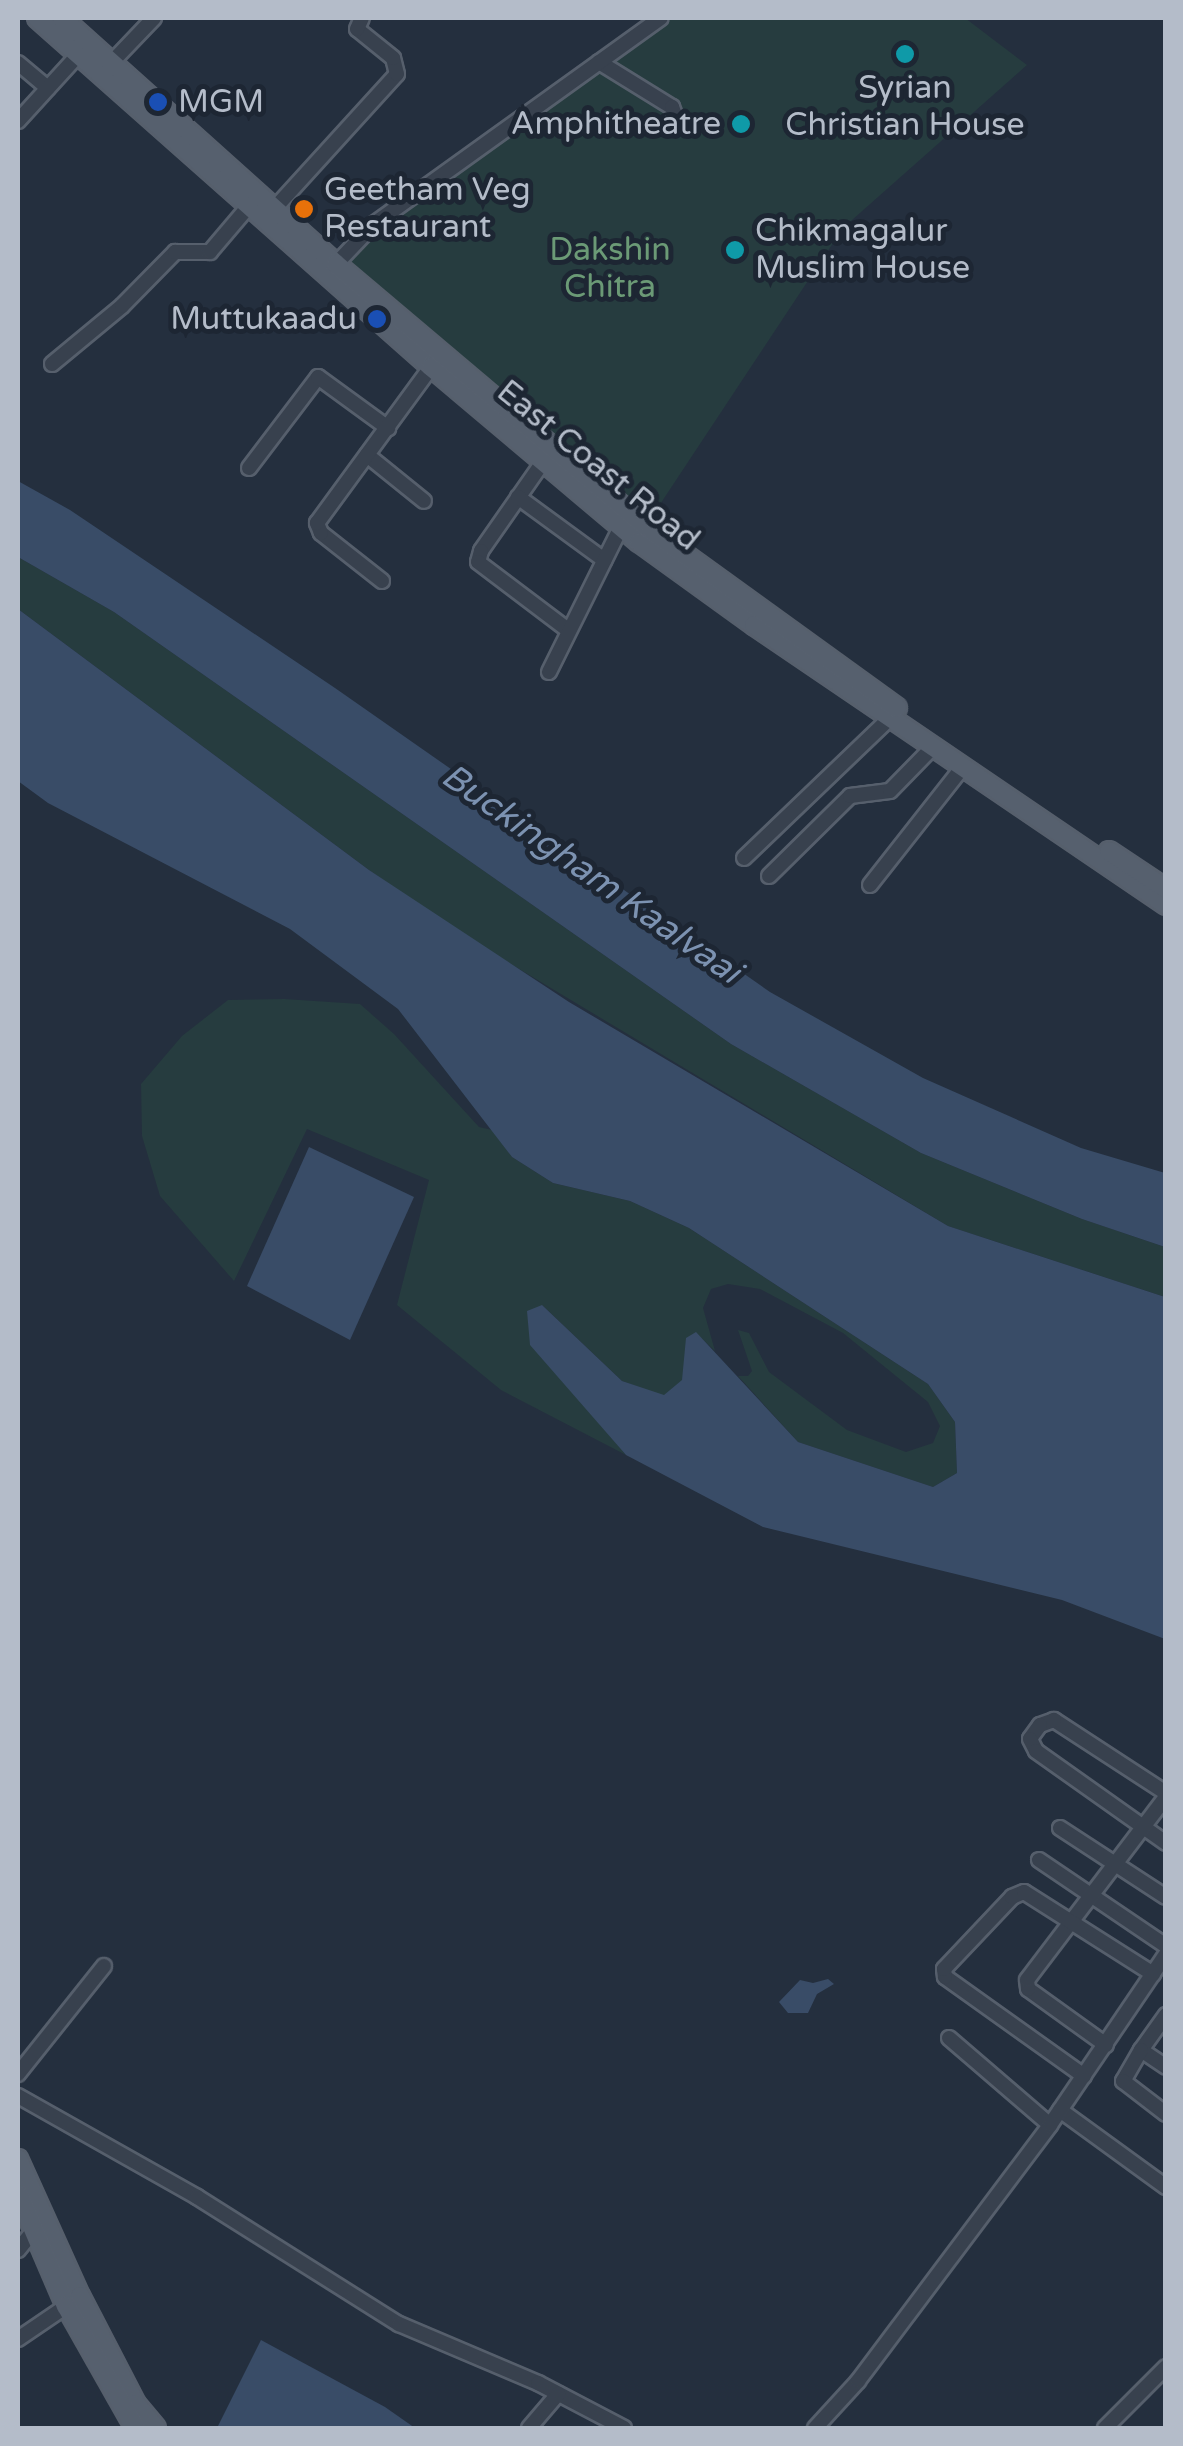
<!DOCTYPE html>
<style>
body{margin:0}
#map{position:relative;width:1183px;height:2446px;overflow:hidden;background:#242f3e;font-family:"Varela Round",sans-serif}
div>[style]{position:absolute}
.green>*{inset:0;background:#263c3f}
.water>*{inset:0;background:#394c67}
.roads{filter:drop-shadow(2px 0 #565f6c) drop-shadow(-2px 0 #565f6c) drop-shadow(0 2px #565f6c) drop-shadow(0 -2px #565f6c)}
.minor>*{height:14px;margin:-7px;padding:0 7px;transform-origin:7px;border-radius:7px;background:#38414e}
.major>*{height:18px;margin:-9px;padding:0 9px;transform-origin:9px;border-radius:9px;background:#56606e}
.dots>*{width:28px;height:28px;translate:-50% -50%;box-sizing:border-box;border:5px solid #1d2633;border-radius:50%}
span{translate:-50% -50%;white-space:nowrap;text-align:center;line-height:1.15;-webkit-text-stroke:10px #1d2633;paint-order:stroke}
.poi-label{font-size:32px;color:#b4bcc9}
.left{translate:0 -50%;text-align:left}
.right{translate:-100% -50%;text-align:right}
.park-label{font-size:32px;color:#6b9a76}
.street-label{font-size:32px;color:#b4bcc9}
.water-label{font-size:35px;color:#7c92b1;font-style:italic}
.frame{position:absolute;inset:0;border:20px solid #b4bcc9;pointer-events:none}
</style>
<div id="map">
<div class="green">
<div style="clip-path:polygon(668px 18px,965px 18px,1027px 65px,843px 228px,647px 524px,451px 357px,349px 262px,403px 210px)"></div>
<div style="clip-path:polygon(18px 557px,114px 612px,731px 1044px,921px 1153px,1082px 1219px,1165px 1247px,1165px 1297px,948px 1226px,469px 939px,369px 870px,18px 609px)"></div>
<div style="clip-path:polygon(284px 999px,360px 1004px,394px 1034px,479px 1127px,492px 1130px,512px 1157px,553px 1183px,630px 1201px,689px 1228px,928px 1384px,955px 1422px,957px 1473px,933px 1487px,798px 1442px,738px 1376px,748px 1376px,752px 1371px,738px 1330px,749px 1333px,769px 1372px,847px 1430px,906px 1452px,933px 1443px,940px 1426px,928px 1402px,843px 1333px,760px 1289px,728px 1284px,711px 1289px,703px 1308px,715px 1351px,696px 1333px,682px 1381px,664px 1396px,622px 1381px,542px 1305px,587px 1409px,626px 1455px,501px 1390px,397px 1305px,429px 1180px,307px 1129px,234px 1281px,160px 1196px,142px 1136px,141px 1084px,182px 1036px,228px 1000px)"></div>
</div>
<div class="water">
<div style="clip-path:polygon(18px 481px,70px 510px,335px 688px,770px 992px,923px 1078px,1081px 1148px,1165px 1173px,1165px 1247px,1082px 1219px,921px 1153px,731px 1044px,114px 612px,18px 557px)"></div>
<div style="clip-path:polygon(18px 609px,369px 870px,569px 1002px,948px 1226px,1165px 1297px,1165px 1639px,1062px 1600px,763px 1527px,626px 1455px,530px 1345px,527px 1311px,542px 1305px,622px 1381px,664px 1395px,682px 1380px,686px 1338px,696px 1332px,798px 1442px,933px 1487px,957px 1473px,955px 1422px,928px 1384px,689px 1228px,630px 1201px,553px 1183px,512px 1157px,398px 1009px,290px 929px,48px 803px,18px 781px)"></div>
<div style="clip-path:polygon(309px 1147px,414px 1197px,350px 1340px,247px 1286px)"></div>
<div style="clip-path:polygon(828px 1979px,834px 1984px,817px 1994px,808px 2013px,788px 2013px,779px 2002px,800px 1980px,813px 1983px)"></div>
<div style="clip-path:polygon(261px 2340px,385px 2407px,415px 2428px,217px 2428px)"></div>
</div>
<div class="roads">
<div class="minor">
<div style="left:112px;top:62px;width:61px;rotate:-46.3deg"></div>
<div style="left:599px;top:62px;width:86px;rotate:31.7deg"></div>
<div style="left:672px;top:107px;width:14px;rotate:69deg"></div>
<div style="left:18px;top:63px;width:39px;rotate:40deg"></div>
<div style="left:18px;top:121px;width:89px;rotate:-47.7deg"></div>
<div style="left:275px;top:208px;width:181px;rotate:-47.7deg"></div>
<div style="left:397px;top:74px;width:16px;rotate:-104deg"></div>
<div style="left:393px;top:58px;width:46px;rotate:-141.1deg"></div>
<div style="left:357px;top:29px;width:12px;rotate:-66deg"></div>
<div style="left:336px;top:264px;width:55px;rotate:-46.5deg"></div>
<div style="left:374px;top:224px;width:353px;rotate:-35.7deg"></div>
<div style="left:52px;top:364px;width:91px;rotate:-39.6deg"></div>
<div style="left:122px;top:306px;width:76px;rotate:-45.5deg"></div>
<div style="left:175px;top:252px;width:35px"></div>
<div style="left:210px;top:252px;width:60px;rotate:-49.7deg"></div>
<div style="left:367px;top:455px;width:73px;rotate:38.9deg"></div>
<div style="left:543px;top:462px;width:108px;rotate:124.9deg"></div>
<div style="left:481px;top:551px;width:11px;rotate:105deg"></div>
<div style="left:478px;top:562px;width:113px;rotate:37.1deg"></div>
<div style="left:249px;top:468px;width:114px;rotate:-52.8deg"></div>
<div style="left:318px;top:377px;width:87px;rotate:36.1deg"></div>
<div style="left:518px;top:497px;width:107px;rotate:36.2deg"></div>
<div style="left:382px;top:581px;width:78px;rotate:-141.8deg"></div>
<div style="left:321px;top:533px;width:11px;rotate:-112deg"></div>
<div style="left:317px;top:523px;width:193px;rotate:-53.8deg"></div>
<div style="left:549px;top:672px;width:162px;rotate:-63.6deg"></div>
<div style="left:744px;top:858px;width:202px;rotate:-43.8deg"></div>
<div style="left:769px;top:876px;width:114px;rotate:-44.6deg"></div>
<div style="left:850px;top:796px;width:40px;rotate:-7.1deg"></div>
<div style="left:890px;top:791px;width:62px;rotate:-45.7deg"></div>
<div style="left:870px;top:885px;width:150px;rotate:-51.8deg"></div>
<div style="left:1166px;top:1793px;width:134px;rotate:-146.9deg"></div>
<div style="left:1054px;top:1720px;width:15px;rotate:160deg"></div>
<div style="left:1040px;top:1725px;width:17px;rotate:126deg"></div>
<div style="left:1030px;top:1739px;width:13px;rotate:63deg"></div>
<div style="left:1036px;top:1751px;width:159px;rotate:35.3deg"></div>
<div style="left:1060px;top:1828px;width:126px;rotate:33.1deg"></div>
<div style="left:1039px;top:1860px;width:153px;rotate:34.1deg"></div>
<div style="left:1166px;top:2015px;width:43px;rotate:125.5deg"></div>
<div style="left:1141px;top:2050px;width:30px;rotate:34deg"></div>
<div style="left:949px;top:2038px;width:133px;rotate:40.7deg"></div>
<div style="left:1106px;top:2045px;width:96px;rotate:-144.3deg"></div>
<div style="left:1028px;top:1989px;width:9px;rotate:-96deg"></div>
<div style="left:1027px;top:1980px;width:230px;rotate:-52.8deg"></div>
<div style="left:1141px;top:2050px;width:36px;rotate:120deg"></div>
<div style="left:1123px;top:2081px;width:54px;rotate:37.5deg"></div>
<div style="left:18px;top:2074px;width:138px;rotate:-51.5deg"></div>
<div style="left:1084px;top:2076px;width:171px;rotate:-144.5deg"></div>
<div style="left:945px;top:1977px;width:8px;rotate:-97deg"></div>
<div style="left:944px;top:1969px;width:99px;rotate:-46.6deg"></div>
<div style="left:1012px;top:1897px;width:13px;rotate:-23deg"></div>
<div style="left:1024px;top:1892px;width:153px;rotate:32.4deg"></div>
<div style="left:18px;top:2096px;width:206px;rotate:29.4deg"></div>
<div style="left:197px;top:2197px;width:239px;rotate:32.2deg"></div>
<div style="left:399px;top:2324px;width:151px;rotate:23deg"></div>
<div style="left:538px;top:2383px;width:97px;rotate:27.6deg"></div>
<div style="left:1060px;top:2110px;width:131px;rotate:36deg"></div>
<div style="left:18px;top:2250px;width:26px;rotate:-51deg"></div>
<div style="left:18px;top:2339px;width:64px;rotate:-34.2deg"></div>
<div style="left:529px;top:2428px;width:45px;rotate:-49.5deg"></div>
<div style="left:815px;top:2428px;width:64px;rotate:-47.5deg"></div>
<div style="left:858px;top:2381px;width:320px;rotate:-53.1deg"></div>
<div style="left:1050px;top:2125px;width:207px;rotate:-55.8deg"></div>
<div style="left:1105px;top:2428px;width:86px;rotate:-45deg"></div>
</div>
<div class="major">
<div style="left:37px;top:18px;width:526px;rotate:41.53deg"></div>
<div style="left:431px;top:367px;width:272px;rotate:40.1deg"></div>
<div style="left:639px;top:542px;width:142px;rotate:35.8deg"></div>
<div style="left:754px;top:625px;width:498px;rotate:34.2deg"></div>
<div style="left:62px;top:18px;width:368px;rotate:41.9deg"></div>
<div style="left:336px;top:264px;width:411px;rotate:40.2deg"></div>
<div style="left:650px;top:529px;width:305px;rotate:35.9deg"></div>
<div style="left:1109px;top:851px;width:69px;rotate:33.7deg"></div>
<div style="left:18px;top:2159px;width:150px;rotate:65.7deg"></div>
<div style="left:80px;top:2296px;width:122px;rotate:62.6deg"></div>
<div style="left:136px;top:2404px;width:31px;rotate:50deg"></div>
<div style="left:18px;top:2194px;width:122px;rotate:66.8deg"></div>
<div style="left:66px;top:2306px;width:140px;rotate:60.5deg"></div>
</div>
</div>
<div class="dots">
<div style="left:905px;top:54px;background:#0f9aa8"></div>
<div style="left:158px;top:102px;background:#1a4fb4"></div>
<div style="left:741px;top:124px;background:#0f9aa8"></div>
<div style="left:304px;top:209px;background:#e8710a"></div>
<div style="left:735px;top:250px;background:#0f9aa8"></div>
<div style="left:377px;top:319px;background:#1a4fb4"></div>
</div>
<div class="poi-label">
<span style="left:905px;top:107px">Syrian<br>Christian House</span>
<span class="left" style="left:178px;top:102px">MGM</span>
<span class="right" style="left:721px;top:124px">Amphitheatre</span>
<span class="left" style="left:324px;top:209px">Geetham Veg<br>Restaurant</span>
<span class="left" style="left:755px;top:250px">Chikmagalur<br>Muslim House</span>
<span class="right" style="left:357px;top:319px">Muttukaadu</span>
</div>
<div class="park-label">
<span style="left:610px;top:269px">Dakshin<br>Chitra</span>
</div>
<div class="street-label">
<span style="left:598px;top:466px;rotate:39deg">East Coast Road</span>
</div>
<div class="water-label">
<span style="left:591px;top:874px;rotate:35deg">Buckingham Kaalvaai</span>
</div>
<div class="frame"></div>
</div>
